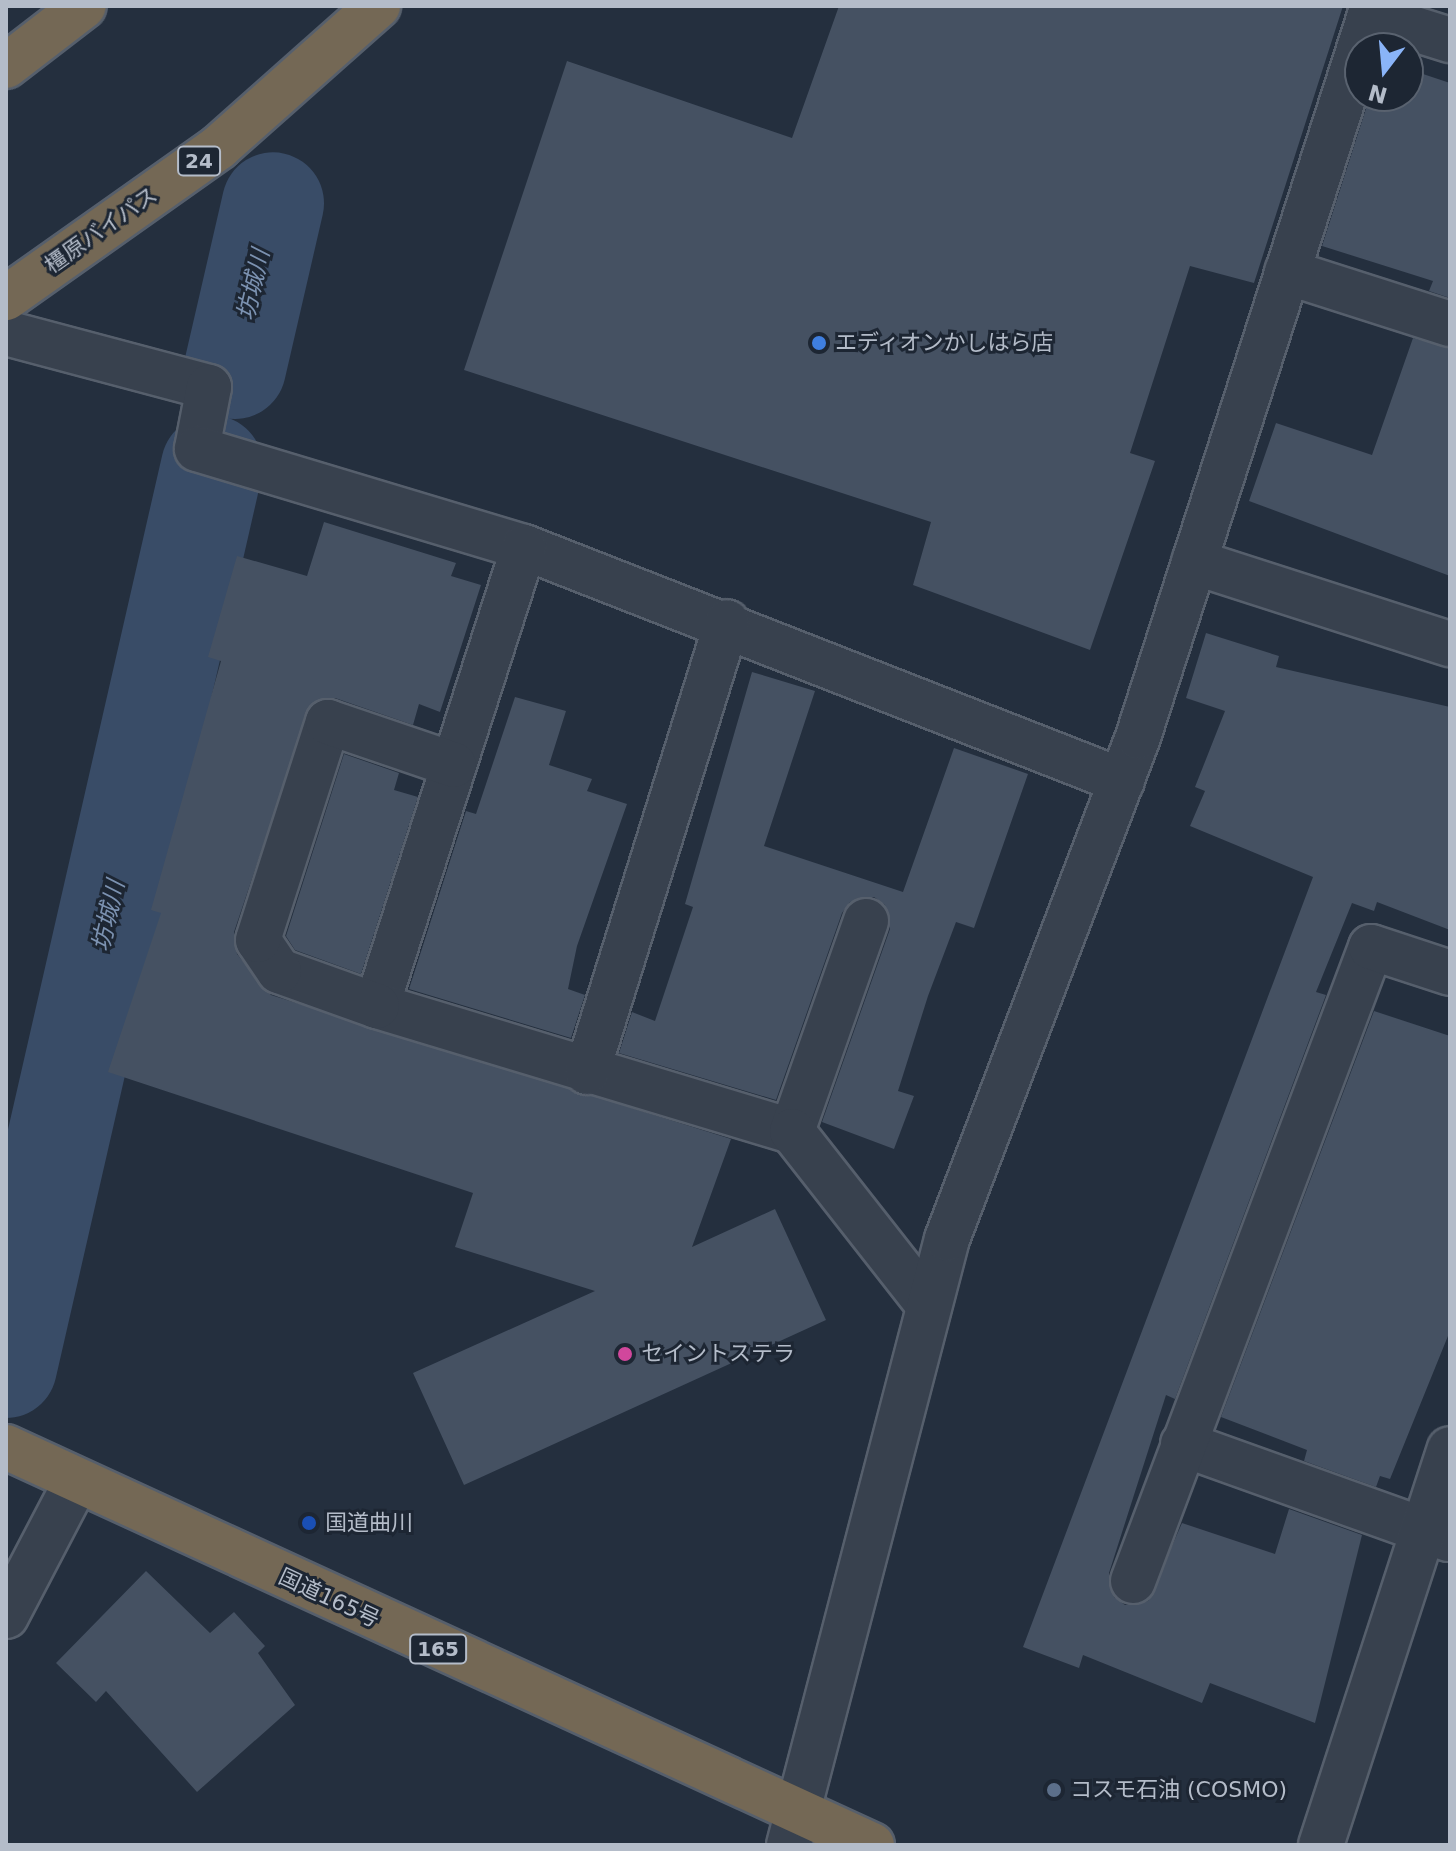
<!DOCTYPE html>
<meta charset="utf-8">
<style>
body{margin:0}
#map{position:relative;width:1456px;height:1851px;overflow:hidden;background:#242f3e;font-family:"DejaVu Sans","Noto Sans JP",sans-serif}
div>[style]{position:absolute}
.river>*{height:102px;margin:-51px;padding:0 51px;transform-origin:51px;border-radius:51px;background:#394c67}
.building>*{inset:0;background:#455162}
.roads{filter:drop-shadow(2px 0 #565f6c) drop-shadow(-2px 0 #565f6c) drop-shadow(0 2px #565f6c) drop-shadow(0 -2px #565f6c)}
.street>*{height:44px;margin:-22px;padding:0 22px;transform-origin:22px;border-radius:22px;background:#38414e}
.highway>*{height:44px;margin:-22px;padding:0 22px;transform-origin:22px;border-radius:22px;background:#746855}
.dots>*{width:22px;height:22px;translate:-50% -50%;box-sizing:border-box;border:4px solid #1d2633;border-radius:50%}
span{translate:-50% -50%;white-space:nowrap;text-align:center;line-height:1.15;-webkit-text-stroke:6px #1d2633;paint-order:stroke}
.shield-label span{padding:2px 6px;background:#1d2633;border:2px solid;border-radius:6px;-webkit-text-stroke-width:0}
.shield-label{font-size:20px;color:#b4bcc9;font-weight:700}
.street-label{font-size:22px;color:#b4bcc9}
.poi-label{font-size:22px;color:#b4bcc9}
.left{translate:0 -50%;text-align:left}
.water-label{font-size:24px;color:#7c92b1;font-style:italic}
.frame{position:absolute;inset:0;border:8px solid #b4bcc9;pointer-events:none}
.north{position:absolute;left:1344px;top:32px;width:80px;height:80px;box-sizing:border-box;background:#1d2633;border:2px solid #59626f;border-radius:50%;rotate:196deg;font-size:22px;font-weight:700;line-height:32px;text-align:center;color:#b4bcc9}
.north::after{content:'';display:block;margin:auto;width:28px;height:36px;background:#8ab4f8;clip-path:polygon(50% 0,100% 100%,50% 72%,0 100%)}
</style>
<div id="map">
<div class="river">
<div style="left:235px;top:368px;width:169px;rotate:-77deg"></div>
<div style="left:6px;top:1367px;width:924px;rotate:-77.12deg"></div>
</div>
<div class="building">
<div style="clip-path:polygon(839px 6px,1343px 6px,1254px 283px,1190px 266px,1130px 453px,1155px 461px,1090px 650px,913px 585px,931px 522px,464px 370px,567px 61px,792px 138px)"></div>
<div style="clip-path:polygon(1408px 69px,1450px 83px,1450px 298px,1429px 291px,1433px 281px,1322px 246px,1370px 96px,1408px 96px)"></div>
<div style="clip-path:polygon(1413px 338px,1450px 348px,1450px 576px,1249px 501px,1276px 423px,1372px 455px)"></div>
<div style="clip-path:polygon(324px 522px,456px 563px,451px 576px,481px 585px,440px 712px,419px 704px,413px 725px,335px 698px,311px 704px,234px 932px,237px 954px,271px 995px,731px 1139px,692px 1247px,775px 1209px,826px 1320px,464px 1485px,413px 1373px,595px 1291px,455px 1247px,473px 1193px,108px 1072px,161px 913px,151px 910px,221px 661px,208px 657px,237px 556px,307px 576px)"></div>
<div style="clip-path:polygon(1206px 633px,1279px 656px,1276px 667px,1450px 707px,1450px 930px,1377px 902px,1374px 911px,1352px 903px,1316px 992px,1326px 995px,1175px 1399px,1166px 1395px,1109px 1573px,1114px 1597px,1125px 1605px,1148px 1601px,1182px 1523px,1275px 1554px,1289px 1509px,1362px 1535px,1315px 1723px,1210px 1683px,1202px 1703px,1083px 1655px,1079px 1668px,1023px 1647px,1313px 877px,1190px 826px,1205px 791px,1195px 787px,1225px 711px,1186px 698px)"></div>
<div style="clip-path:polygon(752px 672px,815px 691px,764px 846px,903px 892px,954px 748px,1028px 774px,974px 928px,956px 922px,928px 996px,898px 1091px,914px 1096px,894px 1149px,822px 1122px,890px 929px,885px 905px,874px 897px,850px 902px,842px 913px,776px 1100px,619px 1053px,632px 1012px,655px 1021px,693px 907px,685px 904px)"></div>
<div style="clip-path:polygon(515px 697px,566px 711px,549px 765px,592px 779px,587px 791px,627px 804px,577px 946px,568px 989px,585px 995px,571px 1038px,409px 989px,466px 811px,476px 814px)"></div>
<div style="clip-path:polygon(344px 754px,399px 773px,394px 790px,418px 797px,361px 974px,295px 950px,286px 936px)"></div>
<div style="clip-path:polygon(1374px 1011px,1450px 1036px,1450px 1331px,1390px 1479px,1380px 1476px,1376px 1487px,1304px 1461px,1307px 1450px,1221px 1417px)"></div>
<div style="clip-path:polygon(146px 1571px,210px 1633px,234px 1612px,265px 1646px,258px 1653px,295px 1705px,197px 1792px,106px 1691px,96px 1702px,56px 1663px)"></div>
</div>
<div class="roads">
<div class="street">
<div style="left:1370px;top:15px;width:84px;rotate:17.4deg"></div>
<div style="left:1287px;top:272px;width:171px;rotate:17.7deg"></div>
<div style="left:6px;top:333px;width:210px;rotate:14.9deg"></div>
<div style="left:209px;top:387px;width:63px;rotate:101deg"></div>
<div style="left:197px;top:449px;width:341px;rotate:16.7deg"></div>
<div style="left:524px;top:547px;width:642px;rotate:21.37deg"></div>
<div style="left:524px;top:547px;width:482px;rotate:107.8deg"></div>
<div style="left:377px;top:1006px;width:433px;rotate:16.8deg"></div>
<div style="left:1194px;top:562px;width:269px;rotate:17.8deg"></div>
<div style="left:866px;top:921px;width:223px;rotate:109.4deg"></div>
<div style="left:792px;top:1131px;width:222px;rotate:51.9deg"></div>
<div style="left:377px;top:1006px;width:104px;rotate:-160.3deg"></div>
<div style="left:279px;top:971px;width:37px;rotate:-124deg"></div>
<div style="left:258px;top:940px;width:229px;rotate:-72.2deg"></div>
<div style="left:328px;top:722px;width:133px;rotate:18.8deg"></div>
<div style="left:587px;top:1072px;width:471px;rotate:-72.7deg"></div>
<div style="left:1183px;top:1444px;width:282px;rotate:19.7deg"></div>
<div style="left:1133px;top:1581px;width:677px;rotate:-69.42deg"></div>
<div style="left:1371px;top:947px;width:83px;rotate:18.2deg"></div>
<div style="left:6px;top:1616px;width:153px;rotate:-62.4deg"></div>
<div style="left:789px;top:1845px;width:626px;rotate:-75.39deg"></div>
<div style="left:947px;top:1239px;width:537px;rotate:-69.17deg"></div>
<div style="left:1138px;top:737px;width:768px;rotate:-72.18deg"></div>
<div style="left:1321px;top:1845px;width:416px;rotate:-72deg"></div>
</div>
<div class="highway">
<div style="left:6px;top:66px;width:98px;rotate:-37.6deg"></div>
<div style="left:6px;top:298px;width:261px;rotate:-35.3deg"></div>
<div style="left:219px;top:147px;width:213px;rotate:-41.6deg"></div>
<div style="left:6px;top:1447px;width:953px;rotate:24.68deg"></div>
</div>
</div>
<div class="dots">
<div style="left:819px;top:343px;background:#3f7fe0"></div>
<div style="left:625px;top:1354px;background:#d1479c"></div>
<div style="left:309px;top:1523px;background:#1a4fb4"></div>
<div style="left:1054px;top:1790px;background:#5c6f8a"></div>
</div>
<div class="shield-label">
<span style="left:199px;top:161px">24</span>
<span style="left:438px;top:1649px">165</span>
</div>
<div class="street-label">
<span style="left:101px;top:230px;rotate:-35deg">橿原バイパス</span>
<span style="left:329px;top:1598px;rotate:25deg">国道165号</span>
</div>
<div class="poi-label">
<span class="left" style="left:835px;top:343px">エディオンかしはら店</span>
<span class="left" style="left:641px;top:1354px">セイントステラ</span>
<span class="left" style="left:325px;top:1523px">国道曲川</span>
<span class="left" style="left:1070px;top:1790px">コスモ石油 (COSMO)</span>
</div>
<div class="water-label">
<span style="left:254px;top:285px;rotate:-77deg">坊城川</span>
<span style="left:109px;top:916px;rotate:-77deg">坊城川</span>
</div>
<div class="frame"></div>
<div class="north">N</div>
</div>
